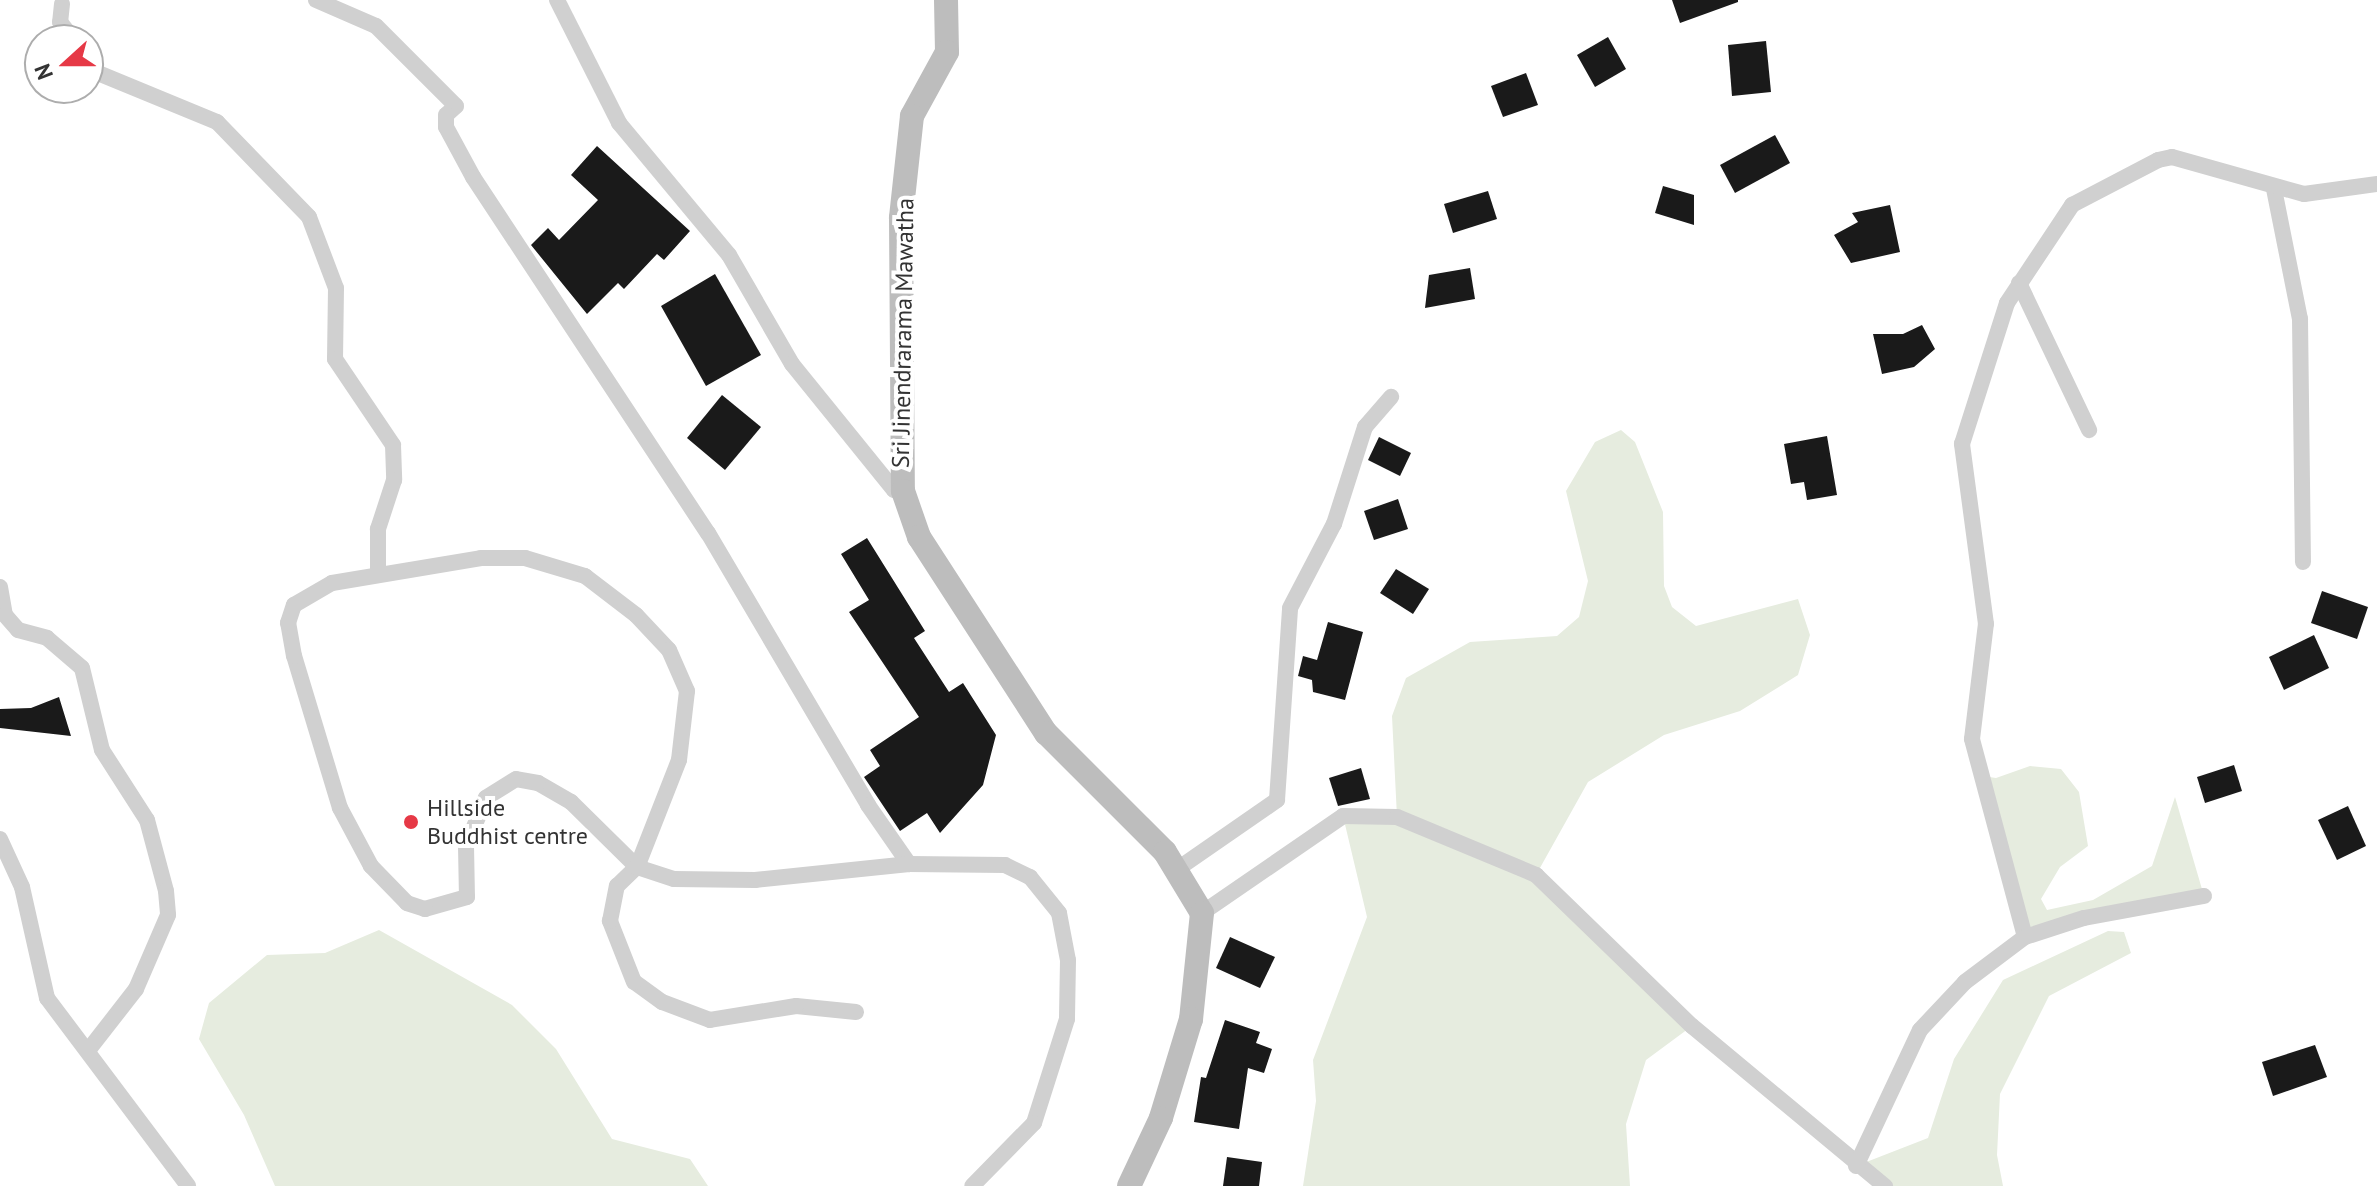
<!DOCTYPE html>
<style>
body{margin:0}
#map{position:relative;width:2377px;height:1186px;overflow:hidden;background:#fff;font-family:"PT Sans",sans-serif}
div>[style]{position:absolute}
.green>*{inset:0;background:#e6ecdf}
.building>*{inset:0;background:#1a1a1a}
.street>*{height:16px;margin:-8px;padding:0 8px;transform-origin:8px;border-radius:8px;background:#d0d0d0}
.secondary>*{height:24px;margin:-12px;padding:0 12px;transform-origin:12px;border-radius:12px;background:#bdbdbd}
.dots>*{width:22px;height:22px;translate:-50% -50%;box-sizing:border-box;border:4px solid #fff;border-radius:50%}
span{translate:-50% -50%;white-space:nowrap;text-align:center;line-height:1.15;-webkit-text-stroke:8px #fff;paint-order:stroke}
.street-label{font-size:24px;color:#333}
.poi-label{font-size:24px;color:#333}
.left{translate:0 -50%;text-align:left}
.north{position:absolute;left:24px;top:24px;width:80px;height:80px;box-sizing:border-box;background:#fff;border:2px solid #adadad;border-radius:50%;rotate:249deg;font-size:22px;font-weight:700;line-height:32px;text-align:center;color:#333}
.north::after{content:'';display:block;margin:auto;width:28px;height:36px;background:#e63946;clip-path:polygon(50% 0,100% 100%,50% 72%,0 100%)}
</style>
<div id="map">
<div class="green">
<div style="clip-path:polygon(1621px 430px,1635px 442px,1663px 512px,1664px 586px,1672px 607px,1696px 626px,1798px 599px,1810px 635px,1798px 675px,1740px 711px,1664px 735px,1588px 782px,1536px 875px,1692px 1026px,1646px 1060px,1626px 1124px,1630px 1186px,1303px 1186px,1316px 1101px,1313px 1060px,1367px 917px,1343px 816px,1397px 817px,1392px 716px,1406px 678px,1470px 642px,1557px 636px,1579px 617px,1588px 581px,1566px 491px,1595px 442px)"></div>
<div style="clip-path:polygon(2030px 766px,2061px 769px,2079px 792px,2088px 846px,2060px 867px,2041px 899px,2047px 910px,2093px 900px,2152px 866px,2175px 797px,2204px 896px,2025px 937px,1976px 775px,1996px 778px)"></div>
<div style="clip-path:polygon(379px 930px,512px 1005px,556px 1049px,612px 1139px,690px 1159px,708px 1186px,275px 1186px,244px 1115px,199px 1039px,209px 1003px,267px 955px,325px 953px)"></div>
<div style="clip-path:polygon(2108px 931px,2124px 932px,2131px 953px,2049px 996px,2000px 1094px,1997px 1155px,2003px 1186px,1885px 1186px,1856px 1166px,1928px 1138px,1954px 1059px,2003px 980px)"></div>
</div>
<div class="building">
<div style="clip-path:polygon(1672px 0,1738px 0,1738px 2px,1680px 23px)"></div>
<div style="clip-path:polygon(1608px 37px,1626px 69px,1595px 87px,1577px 55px)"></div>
<div style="clip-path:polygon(1766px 41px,1771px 92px,1732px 96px,1728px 45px)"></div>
<div style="clip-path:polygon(1526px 73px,1538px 105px,1503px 117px,1491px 86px)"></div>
<div style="clip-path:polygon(1775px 135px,1790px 163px,1735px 193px,1720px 165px)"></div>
<div style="clip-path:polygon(597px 146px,690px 231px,664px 260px,657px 254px,624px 289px,618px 283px,587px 314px,531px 245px,548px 228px,559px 240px,598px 200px,571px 175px)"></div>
<div style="clip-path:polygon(1663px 186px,1694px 195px,1694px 225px,1655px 213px)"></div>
<div style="clip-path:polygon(1488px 191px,1497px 219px,1453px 233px,1444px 204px)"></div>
<div style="clip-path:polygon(1890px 205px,1900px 252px,1851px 263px,1834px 235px,1858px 222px,1852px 213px)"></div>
<div style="clip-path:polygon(1470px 268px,1475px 299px,1425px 308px,1429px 275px)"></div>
<div style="clip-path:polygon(715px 274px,761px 355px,706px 386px,661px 306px)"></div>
<div style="clip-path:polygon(1922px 325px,1935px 349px,1914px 367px,1882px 374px,1873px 334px,1903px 334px)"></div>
<div style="clip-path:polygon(722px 395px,761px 427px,725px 470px,687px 438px)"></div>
<div style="clip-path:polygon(1827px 436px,1837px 495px,1807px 500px,1804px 482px,1791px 484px,1784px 444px)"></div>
<div style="clip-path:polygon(1379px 437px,1411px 453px,1400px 476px,1368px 460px)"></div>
<div style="clip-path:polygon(1398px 499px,1408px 529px,1374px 540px,1364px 511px)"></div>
<div style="clip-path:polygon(867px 538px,925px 631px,914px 638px,949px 692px,963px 683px,996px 735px,983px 785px,940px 833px,927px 813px,900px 831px,864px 777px,880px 766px,870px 750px,919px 717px,849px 612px,869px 600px,841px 554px)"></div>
<div style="clip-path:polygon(1396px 569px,1429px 589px,1413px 614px,1380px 593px)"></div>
<div style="clip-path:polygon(2322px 591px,2368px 607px,2357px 639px,2311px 623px)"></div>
<div style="clip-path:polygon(1328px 622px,1363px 632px,1345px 700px,1313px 692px,1312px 680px,1298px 676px,1303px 656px,1317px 660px)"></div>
<div style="clip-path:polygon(2314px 635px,2329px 668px,2284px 690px,2269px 657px)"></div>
<div style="clip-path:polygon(59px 697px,71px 736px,0 728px,0 709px,31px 708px)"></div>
<div style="clip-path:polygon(2234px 765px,2242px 791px,2205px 803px,2197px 777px)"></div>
<div style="clip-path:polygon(1361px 768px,1370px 799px,1338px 806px,1329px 778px)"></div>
<div style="clip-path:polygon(2348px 806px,2366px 846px,2337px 860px,2318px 820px)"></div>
<div style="clip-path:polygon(1230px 937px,1275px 957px,1260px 988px,1216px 968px)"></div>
<div style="clip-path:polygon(1225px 1020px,1260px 1032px,1256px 1043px,1272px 1049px,1264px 1073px,1248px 1068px,1239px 1129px,1194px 1122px,1201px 1077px,1206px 1078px)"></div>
<div style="clip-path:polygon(2315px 1045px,2327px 1077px,2273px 1096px,2262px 1062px)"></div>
<div style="clip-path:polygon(1227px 1157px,1262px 1162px,1259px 1186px,1223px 1186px)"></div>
</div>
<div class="street">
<div style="left:316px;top:0;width:65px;rotate:23.4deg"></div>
<div style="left:376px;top:26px;width:113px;rotate:45deg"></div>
<div style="left:456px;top:106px;width:13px;rotate:138deg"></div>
<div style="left:446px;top:115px;width:12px;rotate:90deg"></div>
<div style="left:446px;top:127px;width:57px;rotate:61.6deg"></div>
<div style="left:473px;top:177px;width:427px;rotate:56.6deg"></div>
<div style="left:708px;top:533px;width:316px;rotate:59.5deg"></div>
<div style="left:868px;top:805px;width:72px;rotate:55.2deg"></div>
<div style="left:557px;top:0;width:138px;rotate:63.2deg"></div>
<div style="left:619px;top:123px;width:172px;rotate:50.2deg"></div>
<div style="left:729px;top:255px;width:126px;rotate:60deg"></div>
<div style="left:792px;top:364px;width:162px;rotate:51deg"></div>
<div style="left:894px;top:490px;width:9px;rotate:6deg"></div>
<div style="left:62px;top:4px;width:18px;rotate:96deg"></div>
<div style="left:60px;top:22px;width:23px;rotate:52deg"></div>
<div style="left:88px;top:59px;width:17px;rotate:54deg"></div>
<div style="left:98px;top:73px;width:129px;rotate:22.4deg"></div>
<div style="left:217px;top:122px;width:132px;rotate:45.9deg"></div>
<div style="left:309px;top:217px;width:76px;rotate:69.2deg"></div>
<div style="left:336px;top:288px;width:71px;rotate:90.8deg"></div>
<div style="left:335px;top:359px;width:104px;rotate:56deg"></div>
<div style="left:393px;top:445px;width:35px;rotate:88deg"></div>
<div style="left:394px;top:480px;width:52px;rotate:108.1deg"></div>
<div style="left:378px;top:529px;width:45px;rotate:90deg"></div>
<div style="left:2274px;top:189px;width:133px;rotate:78.7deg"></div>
<div style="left:2300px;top:319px;width:243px;rotate:89.3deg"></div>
<div style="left:2019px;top:283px;width:163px;rotate:64.5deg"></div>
<div style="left:0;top:587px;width:28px;rotate:80deg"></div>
<div style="left:5px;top:615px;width:20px;rotate:49deg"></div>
<div style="left:18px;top:630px;width:30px;rotate:15deg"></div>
<div style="left:47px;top:638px;width:46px;rotate:40.6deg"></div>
<div style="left:82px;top:668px;width:84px;rotate:76.3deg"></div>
<div style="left:102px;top:750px;width:83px;rotate:57.3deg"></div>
<div style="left:147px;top:820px;width:73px;rotate:75deg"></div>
<div style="left:166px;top:891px;width:24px;rotate:85deg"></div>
<div style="left:168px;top:915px;width:81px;rotate:113.4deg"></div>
<div style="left:136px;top:989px;width:75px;rotate:127.9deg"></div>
<div style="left:0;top:839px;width:53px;rotate:65.4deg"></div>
<div style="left:22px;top:887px;width:114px;rotate:77.3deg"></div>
<div style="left:47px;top:998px;width:235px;rotate:53.1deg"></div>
<div style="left:1176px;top:870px;width:123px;rotate:-34.7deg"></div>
<div style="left:1277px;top:800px;width:192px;rotate:-86.1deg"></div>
<div style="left:1290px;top:608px;width:95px;rotate:-62.4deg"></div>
<div style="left:1334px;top:524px;width:102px;rotate:-72.3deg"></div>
<div style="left:1365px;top:427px;width:40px;rotate:-49deg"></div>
<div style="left:1202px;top:913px;width:171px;rotate:-34.5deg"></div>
<div style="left:1343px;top:816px;width:54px;rotate:1.1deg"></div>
<div style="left:1397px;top:817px;width:151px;rotate:22.6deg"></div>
<div style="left:1536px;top:875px;width:217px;rotate:44.1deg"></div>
<div style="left:1692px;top:1026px;width:251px;rotate:39.7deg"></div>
<div style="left:2025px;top:937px;width:205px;rotate:-105deg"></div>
<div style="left:1972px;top:739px;width:116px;rotate:-83.1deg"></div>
<div style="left:1986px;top:624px;width:182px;rotate:-97.6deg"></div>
<div style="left:1962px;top:444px;width:148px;rotate:-72.3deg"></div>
<div style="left:2007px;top:303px;width:118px;rotate:-56.4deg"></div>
<div style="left:2072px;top:205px;width:97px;rotate:-27.6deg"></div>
<div style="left:2158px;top:160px;width:14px;rotate:-12deg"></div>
<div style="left:2172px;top:157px;width:137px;rotate:15.7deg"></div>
<div style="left:2304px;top:194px;width:74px;rotate:-7.8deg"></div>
<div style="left:856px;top:1012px;width:60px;rotate:-174.3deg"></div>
<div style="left:796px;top:1006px;width:87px;rotate:170.8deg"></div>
<div style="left:710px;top:1020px;width:51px;rotate:-159.4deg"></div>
<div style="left:662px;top:1002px;width:34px;rotate:-144deg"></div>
<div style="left:634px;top:982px;width:66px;rotate:-111.5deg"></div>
<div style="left:610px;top:921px;width:36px;rotate:-79deg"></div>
<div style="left:617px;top:886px;width:28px;rotate:-44deg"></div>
<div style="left:637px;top:867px;width:93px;rotate:-135.4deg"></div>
<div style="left:571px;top:802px;width:38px;rotate:-150deg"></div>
<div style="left:538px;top:783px;width:22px;rotate:-170deg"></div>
<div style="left:516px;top:779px;width:36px;rotate:148deg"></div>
<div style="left:486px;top:798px;width:52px;rotate:112.6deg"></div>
<div style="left:466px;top:846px;width:51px;rotate:88.9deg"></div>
<div style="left:467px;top:897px;width:44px;rotate:164.1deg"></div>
<div style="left:425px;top:909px;width:19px;rotate:-162deg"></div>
<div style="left:407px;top:903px;width:52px;rotate:-134.2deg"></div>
<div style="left:371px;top:866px;width:66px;rotate:-118.1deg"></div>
<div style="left:340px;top:808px;width:159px;rotate:-106.8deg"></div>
<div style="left:294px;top:656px;width:34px;rotate:-100deg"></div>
<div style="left:288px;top:623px;width:19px;rotate:-72deg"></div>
<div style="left:294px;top:605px;width:44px;rotate:-30.1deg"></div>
<div style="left:332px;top:583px;width:151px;rotate:-9.5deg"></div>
<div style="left:481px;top:558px;width:44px"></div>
<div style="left:525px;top:558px;width:63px;rotate:16.7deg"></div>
<div style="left:585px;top:576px;width:64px;rotate:37.4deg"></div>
<div style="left:636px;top:615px;width:48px;rotate:46.7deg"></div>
<div style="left:669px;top:650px;width:45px;rotate:66.3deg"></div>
<div style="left:687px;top:691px;width:69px;rotate:96.6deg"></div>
<div style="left:679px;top:760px;width:115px;rotate:111.4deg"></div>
<div style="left:637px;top:867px;width:39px;rotate:18deg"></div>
<div style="left:674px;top:879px;width:81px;rotate:0.7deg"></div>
<div style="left:755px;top:880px;width:155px;rotate:-5.9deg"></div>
<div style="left:909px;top:864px;width:96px;rotate:0.6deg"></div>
<div style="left:1005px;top:865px;width:28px;rotate:26deg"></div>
<div style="left:1030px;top:877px;width:46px;rotate:51.1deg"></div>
<div style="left:1059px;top:913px;width:48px;rotate:79.2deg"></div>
<div style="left:1068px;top:960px;width:59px;rotate:91deg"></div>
<div style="left:1067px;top:1019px;width:109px;rotate:107.6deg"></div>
<div style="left:1034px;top:1123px;width:88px;rotate:134.5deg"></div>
<div style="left:1856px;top:1166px;width:150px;rotate:-64.8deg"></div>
<div style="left:1920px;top:1030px;width:66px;rotate:-46.8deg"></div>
<div style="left:1965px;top:982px;width:75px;rotate:-36.9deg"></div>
<div style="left:2025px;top:937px;width:62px;rotate:-17.9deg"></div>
<div style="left:2084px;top:918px;width:122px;rotate:-10.4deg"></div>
</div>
<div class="secondary">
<div style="left:946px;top:0;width:52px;rotate:88.9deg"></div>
<div style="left:947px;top:52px;width:73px;rotate:118.7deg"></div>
<div style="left:912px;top:116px;width:103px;rotate:96.2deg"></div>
<div style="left:901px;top:218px;width:273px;rotate:89.6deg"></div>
<div style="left:903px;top:491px;width:49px;rotate:70.8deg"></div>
<div style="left:919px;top:537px;width:234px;rotate:57.1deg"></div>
<div style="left:1046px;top:733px;width:168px;rotate:45deg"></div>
<div style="left:1165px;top:852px;width:71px;rotate:58.8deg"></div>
<div style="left:1202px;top:913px;width:107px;rotate:95.9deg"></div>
<div style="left:1191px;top:1019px;width:103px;rotate:106.9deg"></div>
<div style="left:1161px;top:1118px;width:75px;rotate:115.2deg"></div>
</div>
<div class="dots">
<div style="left:411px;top:822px;background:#e63946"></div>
</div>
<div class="street-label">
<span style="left:903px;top:333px;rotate:-89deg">Sri Jinendrarama Mawatha</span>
</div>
<div class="poi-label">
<span class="left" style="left:427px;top:822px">Hillside<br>Buddhist centre</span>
</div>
<div class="north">N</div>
</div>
